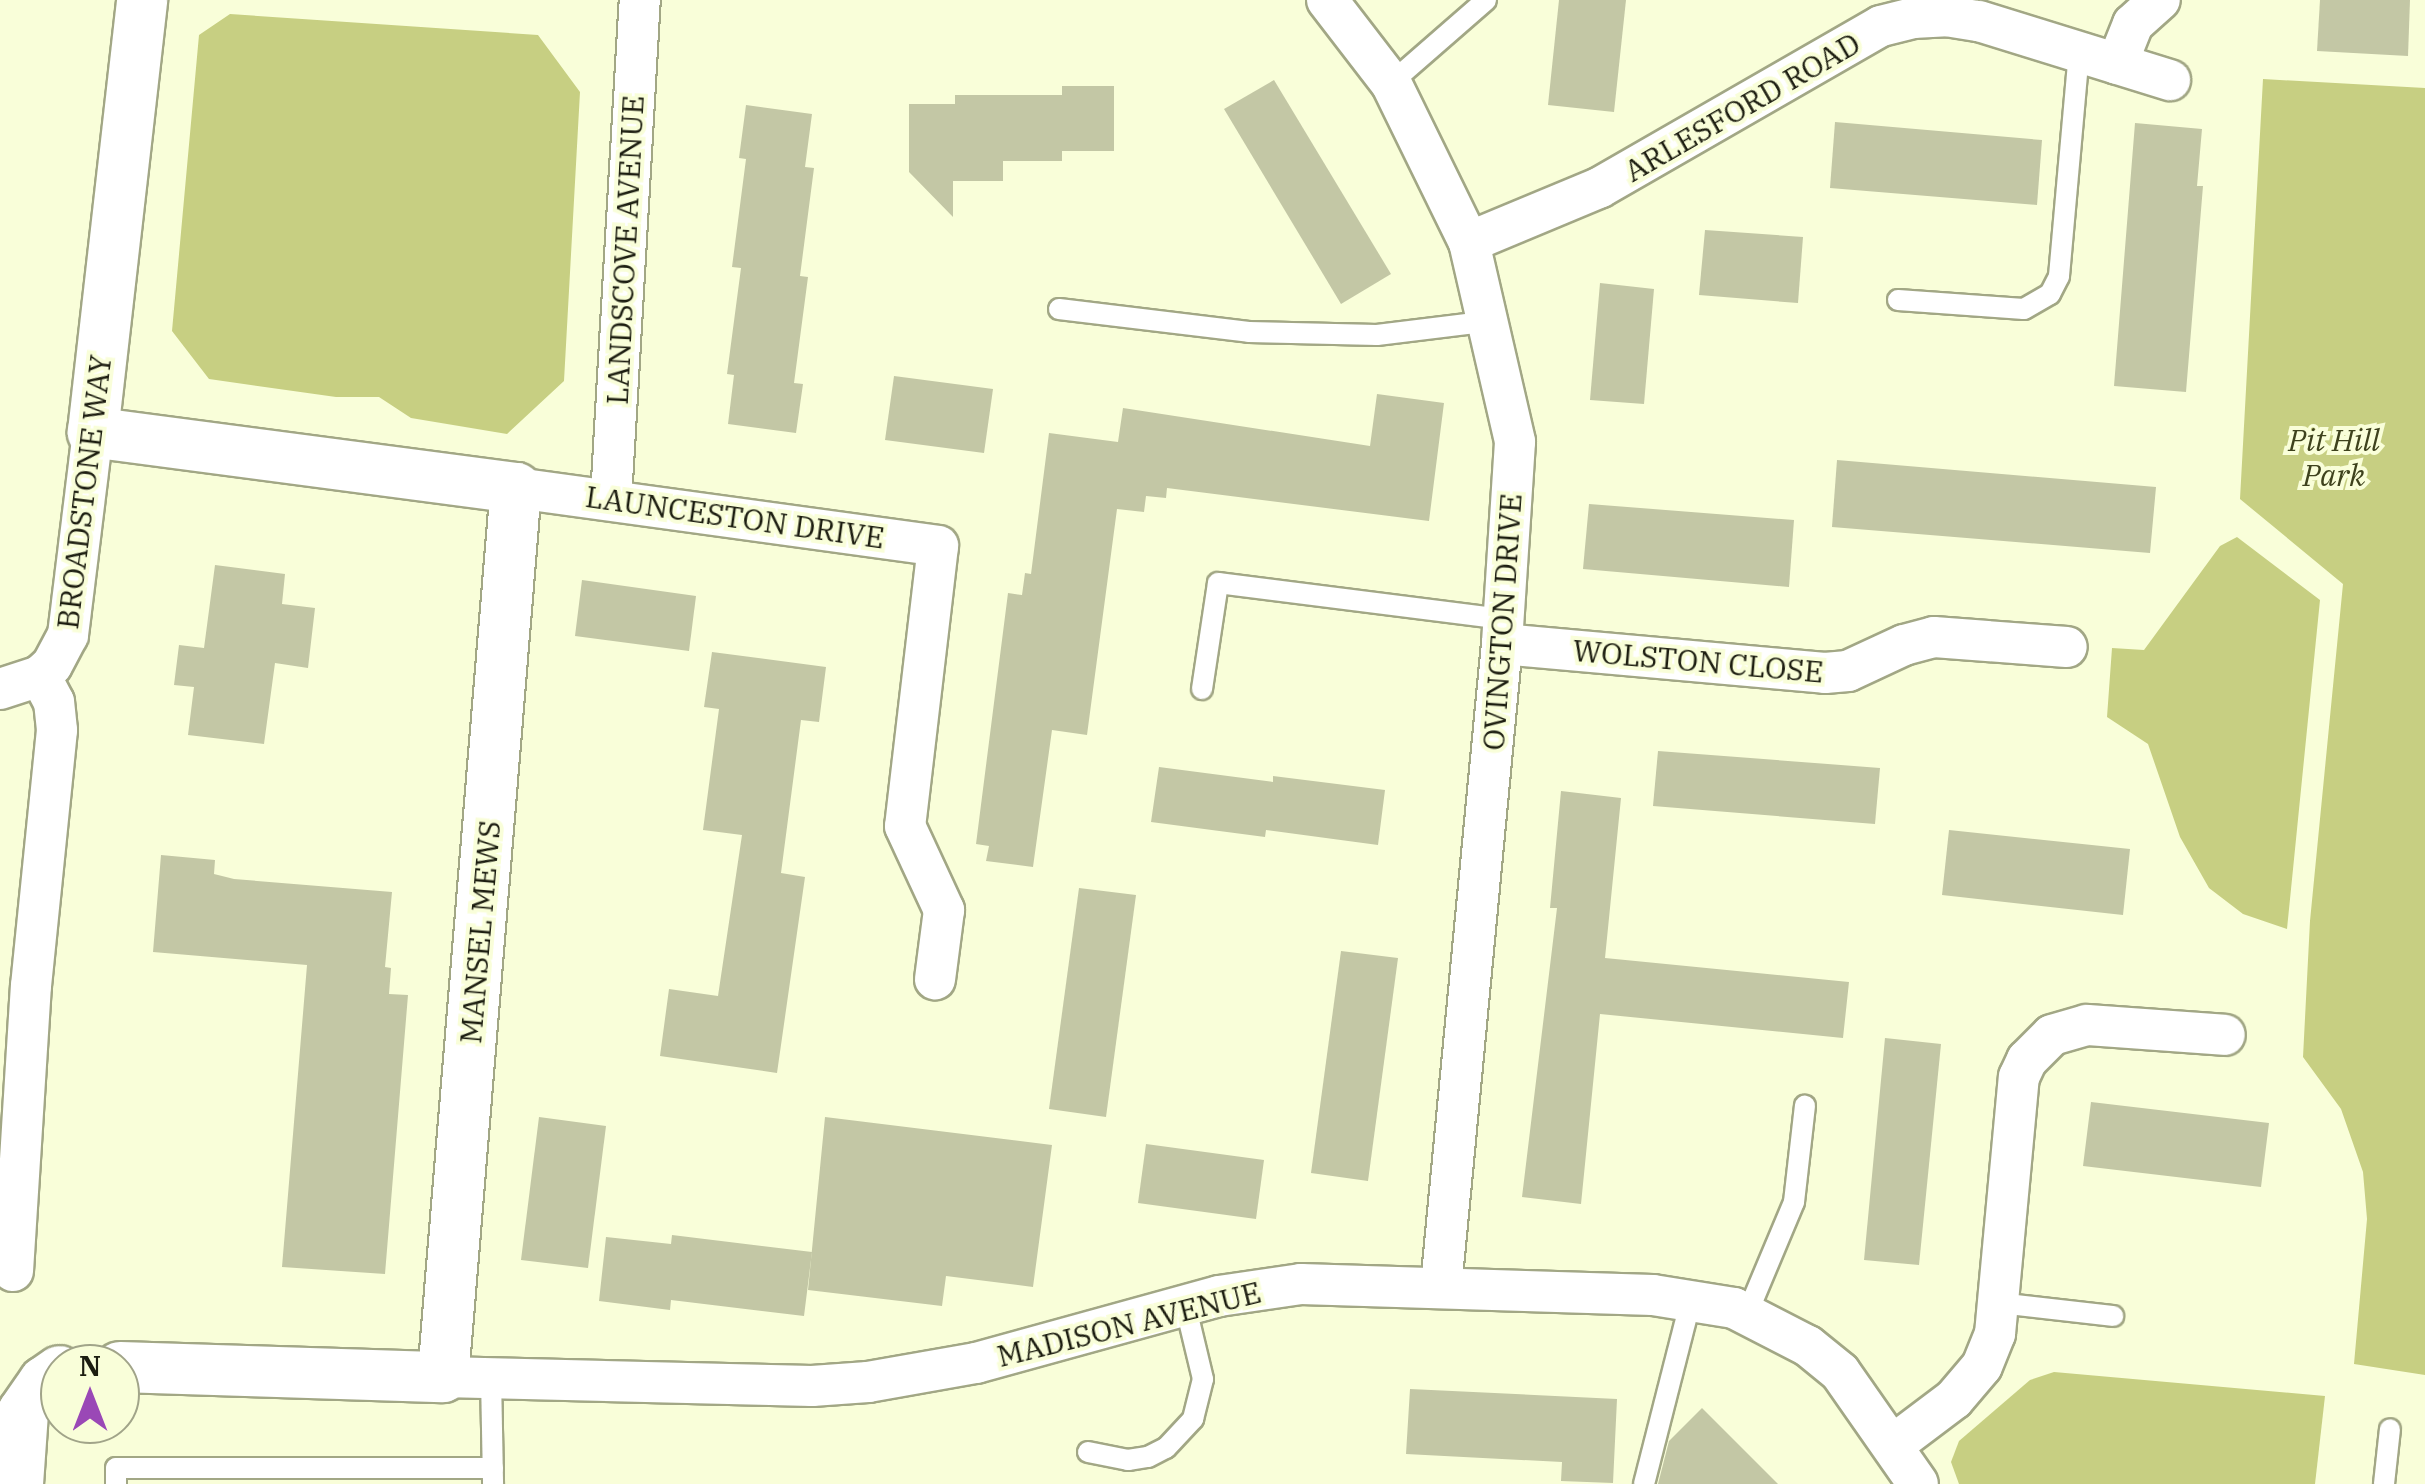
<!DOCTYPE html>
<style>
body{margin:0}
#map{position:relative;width:2425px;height:1484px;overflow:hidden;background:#f9fed9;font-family:"IBM Plex Serif",serif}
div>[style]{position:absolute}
.green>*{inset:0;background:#c7cf82}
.building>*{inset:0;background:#c3c7a5}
.roads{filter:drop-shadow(2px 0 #a2a785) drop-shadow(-2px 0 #a2a785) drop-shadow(0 2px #a2a785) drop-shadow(0 -2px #a2a785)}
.service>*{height:20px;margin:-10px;padding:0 10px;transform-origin:10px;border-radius:10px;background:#fff}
.minor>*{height:40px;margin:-20px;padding:0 20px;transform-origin:20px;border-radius:20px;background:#fff}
.tertiary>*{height:50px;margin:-25px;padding:0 25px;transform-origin:25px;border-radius:25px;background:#fff}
span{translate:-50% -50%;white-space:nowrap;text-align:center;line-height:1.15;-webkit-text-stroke:8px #f9fed9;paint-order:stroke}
.street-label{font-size:30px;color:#1c1d10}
.park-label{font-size:30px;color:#3e421d;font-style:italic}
.north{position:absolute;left:40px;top:1344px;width:100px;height:100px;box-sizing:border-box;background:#f9fed9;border:2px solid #a1a489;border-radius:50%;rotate:0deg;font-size:28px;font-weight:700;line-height:40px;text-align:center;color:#1c1d10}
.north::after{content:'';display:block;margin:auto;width:35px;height:45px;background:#9a48b6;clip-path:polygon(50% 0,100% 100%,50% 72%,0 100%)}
</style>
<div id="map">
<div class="green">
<div style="clip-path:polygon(230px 14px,538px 35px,580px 92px,564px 381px,507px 434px,411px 418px,379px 397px,336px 397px,209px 379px,172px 331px,199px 35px)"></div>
<div style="clip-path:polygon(2263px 79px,2425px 88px,2425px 1375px,2354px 1364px,2367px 1219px,2363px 1172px,2341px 1109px,2303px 1057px,2310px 921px,2343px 584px,2240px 499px)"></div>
<div style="clip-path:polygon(2237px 537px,2320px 600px,2287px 929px,2243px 914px,2209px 888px,2180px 837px,2148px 744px,2107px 717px,2112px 648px,2144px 650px,2220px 546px)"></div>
<div style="clip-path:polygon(2054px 1372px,2325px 1396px,2315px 1484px,1959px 1484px,1951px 1462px,1959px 1441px,2030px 1380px)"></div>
</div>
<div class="building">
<div style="clip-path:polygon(1559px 0,1626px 0,1614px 112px,1548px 105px)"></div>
<div style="clip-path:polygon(2320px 0,2410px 0,2408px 56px,2317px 51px)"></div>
<div style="clip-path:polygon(1274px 80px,1391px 274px,1341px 304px,1224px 109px)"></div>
<div style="clip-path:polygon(1062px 86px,1114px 86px,1114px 151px,1062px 151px,1062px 161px,1003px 161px,1003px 181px,953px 181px,953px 217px,909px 172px,909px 104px,955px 104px,955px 95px,1062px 95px)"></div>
<div style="clip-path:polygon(746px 105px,812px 114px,805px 167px,814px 168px,800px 276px,808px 277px,794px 383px,803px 384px,796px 433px,728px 424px,734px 375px,727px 374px,741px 268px,732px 267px,746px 159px,739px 158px)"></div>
<div style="clip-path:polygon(1835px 122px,2042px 140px,2037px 205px,1830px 188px)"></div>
<div style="clip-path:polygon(2135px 123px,2202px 129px,2197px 186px,2203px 186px,2186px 392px,2114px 386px)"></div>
<div style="clip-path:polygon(1705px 230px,1803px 237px,1798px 303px,1699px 295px)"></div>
<div style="clip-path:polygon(1600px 283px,1654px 289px,1644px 404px,1590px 400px)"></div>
<div style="clip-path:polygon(894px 376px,993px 389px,984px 453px,885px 440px)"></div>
<div style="clip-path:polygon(1377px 394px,1444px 403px,1429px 521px,1167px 488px,1166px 498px,1146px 496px,1144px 512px,1117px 509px,1087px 735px,1052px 730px,1033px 867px,986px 861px,989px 846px,976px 844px,1008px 593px,1022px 595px,1025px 573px,1031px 574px,1049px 433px,1118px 442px,1123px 408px,1370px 446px)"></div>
<div style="clip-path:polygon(1837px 460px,2156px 487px,2150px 553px,1832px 527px)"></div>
<div style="clip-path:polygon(1589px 504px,1794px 520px,1789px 587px,1583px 569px)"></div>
<div style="clip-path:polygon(215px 565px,285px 574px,282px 604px,315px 608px,308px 668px,275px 663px,264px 744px,188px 735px,194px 687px,174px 685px,179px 645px,204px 648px)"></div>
<div style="clip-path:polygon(582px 580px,696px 596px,689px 651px,575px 636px)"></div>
<div style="clip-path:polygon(712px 652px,826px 667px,819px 722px,801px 720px,781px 873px,805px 877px,777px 1073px,660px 1056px,669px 989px,718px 996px,742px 835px,703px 830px,719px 709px,704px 707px)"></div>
<div style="clip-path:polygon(1658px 751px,1880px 768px,1875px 824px,1653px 806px)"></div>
<div style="clip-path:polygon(1159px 767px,1273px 782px,1273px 776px,1385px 790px,1378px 845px,1266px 830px,1265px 837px,1151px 822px)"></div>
<div style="clip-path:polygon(1561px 791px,1621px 798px,1605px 958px,1849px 982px,1843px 1038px,1600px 1014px,1581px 1204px,1522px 1197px,1557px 908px,1550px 908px)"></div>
<div style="clip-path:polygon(1949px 830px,2130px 849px,2123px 915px,1942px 895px)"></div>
<div style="clip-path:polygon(161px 855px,215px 860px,214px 874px,234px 879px,392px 892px,385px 967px,391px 968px,389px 994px,408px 995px,385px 1274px,282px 1267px,307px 965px,153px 952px)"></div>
<div style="clip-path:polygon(1079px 888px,1136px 895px,1106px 1117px,1049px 1109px)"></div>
<div style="clip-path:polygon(1341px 951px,1398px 958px,1368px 1181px,1311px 1173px)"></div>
<div style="clip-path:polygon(1885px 1038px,1941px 1044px,1919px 1265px,1864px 1260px)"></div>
<div style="clip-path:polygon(2091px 1102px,2269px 1123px,2261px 1187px,2083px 1166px)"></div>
<div style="clip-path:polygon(539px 1117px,606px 1126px,588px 1268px,521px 1260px)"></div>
<div style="clip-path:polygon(825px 1117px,1052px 1145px,1033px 1287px,946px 1276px,942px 1306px,808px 1290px)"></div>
<div style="clip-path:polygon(1146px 1144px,1264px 1160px,1256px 1219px,1138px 1203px)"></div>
<div style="clip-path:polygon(672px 1235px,812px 1252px,804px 1316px,671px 1300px,670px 1310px,599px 1301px,606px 1237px,671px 1244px)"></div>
<div style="clip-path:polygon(1410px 1389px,1617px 1399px,1613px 1483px,1561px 1481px,1562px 1462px,1406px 1454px)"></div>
<div style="clip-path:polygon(1702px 1408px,1778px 1484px,1658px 1484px,1669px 1441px)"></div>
</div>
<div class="roads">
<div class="service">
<div style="left:1391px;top:83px;width:126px;rotate:-41.1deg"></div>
<div style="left:1898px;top:300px;width:126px;rotate:4.1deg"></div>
<div style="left:2024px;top:309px;width:30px;rotate:-30deg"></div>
<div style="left:2050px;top:294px;width:20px;rotate:-63deg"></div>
<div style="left:2059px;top:276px;width:225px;rotate:-84.9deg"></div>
<div style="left:1059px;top:309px;width:191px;rotate:6.9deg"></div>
<div style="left:1249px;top:332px;width:128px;rotate:1.3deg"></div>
<div style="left:1377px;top:335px;width:115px;rotate:-7deg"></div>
<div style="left:1202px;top:689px;width:107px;rotate:-81.4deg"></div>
<div style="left:1218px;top:583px;width:286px;rotate:7.2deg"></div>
<div style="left:1999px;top:1303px;width:115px;rotate:6.5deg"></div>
<div style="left:1747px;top:1314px;width:121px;rotate:-67.2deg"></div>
<div style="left:1794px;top:1202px;width:97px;rotate:-83.5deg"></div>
<div style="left:491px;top:1377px;width:107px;rotate:88.9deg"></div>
<div style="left:1088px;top:1452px;width:41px;rotate:11.3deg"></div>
<div style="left:1128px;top:1460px;width:20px;rotate:-9deg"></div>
<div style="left:1148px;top:1457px;width:20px;rotate:-27deg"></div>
<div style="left:1166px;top:1448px;width:40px;rotate:-47deg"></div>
<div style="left:1193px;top:1419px;width:41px;rotate:-76deg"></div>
<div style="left:1203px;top:1379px;width:77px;rotate:-103.5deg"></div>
<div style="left:116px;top:1484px;width:16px;rotate:-90deg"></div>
<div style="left:116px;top:1468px;width:377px"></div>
<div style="left:1644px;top:1484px;width:191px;rotate:-75.7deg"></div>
<div style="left:2384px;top:1484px;width:55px;rotate:-83.8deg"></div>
</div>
<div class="minor">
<div style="left:1327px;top:0;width:105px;rotate:52.4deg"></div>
<div style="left:1391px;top:83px;width:177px;rotate:63.9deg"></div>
<div style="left:1469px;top:242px;width:205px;rotate:77deg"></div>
<div style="left:1515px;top:442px;width:202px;rotate:93.7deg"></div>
<div style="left:1502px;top:644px;width:646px;rotate:95.42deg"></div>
<div style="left:2117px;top:64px;width:43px;rotate:-68.2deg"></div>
<div style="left:2133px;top:24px;width:36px;rotate:-42deg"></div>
<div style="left:1469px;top:242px;width:141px;rotate:-22.6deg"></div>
<div style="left:1599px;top:188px;width:325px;rotate:-29.9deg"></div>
<div style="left:1881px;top:26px;width:33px;rotate:-14deg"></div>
<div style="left:1913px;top:18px;width:33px;rotate:-3deg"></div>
<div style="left:1946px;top:16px;width:33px;rotate:9deg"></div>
<div style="left:1979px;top:21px;width:200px;rotate:17.2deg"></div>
<div style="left:516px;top:488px;width:426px;rotate:7.8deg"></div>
<div style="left:938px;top:546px;width:282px;rotate:96.7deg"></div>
<div style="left:905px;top:826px;width:93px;rotate:65.1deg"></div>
<div style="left:944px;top:910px;width:70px;rotate:97.4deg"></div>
<div style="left:611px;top:499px;width:500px;rotate:-86.7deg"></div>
<div style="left:1502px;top:644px;width:324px;rotate:5.1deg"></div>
<div style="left:1825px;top:673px;width:23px;rotate:-5deg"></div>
<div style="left:1848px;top:671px;width:62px;rotate:-24.9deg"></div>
<div style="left:1904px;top:645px;width:31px;rotate:-15deg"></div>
<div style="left:1934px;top:637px;width:133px;rotate:4.3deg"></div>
<div style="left:0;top:689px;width:42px;rotate:-18deg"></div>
<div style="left:40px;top:676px;width:16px;rotate:-43deg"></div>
<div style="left:52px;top:665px;width:34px;rotate:-62deg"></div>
<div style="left:68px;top:635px;width:205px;rotate:-83deg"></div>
<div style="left:13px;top:1271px;width:286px;rotate:-86.4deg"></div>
<div style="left:31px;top:986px;width:257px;rotate:-84.2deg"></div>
<div style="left:57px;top:730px;width:28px;rotate:-96deg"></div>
<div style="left:54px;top:702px;width:30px;rotate:-118deg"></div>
<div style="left:443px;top:1377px;width:369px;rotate:1.4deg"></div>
<div style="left:812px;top:1386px;width:56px;rotate:-4.1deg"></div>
<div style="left:868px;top:1382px;width:110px;rotate:-10deg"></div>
<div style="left:976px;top:1363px;width:252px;rotate:-15.4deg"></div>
<div style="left:1219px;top:1296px;width:83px;rotate:-8.3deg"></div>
<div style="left:1301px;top:1284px;width:352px;rotate:1.8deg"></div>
<div style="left:1653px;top:1295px;width:82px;rotate:9.1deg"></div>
<div style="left:1734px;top:1308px;width:83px;rotate:27.2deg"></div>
<div style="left:1808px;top:1346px;width:41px;rotate:39.1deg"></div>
<div style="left:1840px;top:1372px;width:136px;rotate:55.1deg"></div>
<div style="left:1893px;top:1445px;width:76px;rotate:-37deg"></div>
<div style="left:1954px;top:1399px;width:43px;rotate:-49.7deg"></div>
<div style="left:1982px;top:1366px;width:35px;rotate:-68deg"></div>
<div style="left:1995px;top:1334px;width:258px;rotate:-84.7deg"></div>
<div style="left:2019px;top:1077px;width:19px;rotate:-65deg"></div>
<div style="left:2027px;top:1060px;width:35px;rotate:-45deg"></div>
<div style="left:2052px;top:1035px;width:36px;rotate:-16deg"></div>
<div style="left:2087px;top:1025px;width:138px;rotate:4.1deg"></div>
</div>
<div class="tertiary">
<div style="left:120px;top:1367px;width:323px;rotate:1.8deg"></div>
<div style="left:443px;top:1377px;width:892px;rotate:-85.31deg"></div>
<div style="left:516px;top:488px;width:427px;rotate:-172.5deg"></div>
<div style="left:93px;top:432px;width:435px;rotate:-83.5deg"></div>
<div style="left:18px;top:1484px;width:72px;rotate:-86deg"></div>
<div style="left:23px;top:1412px;width:37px;rotate:-55deg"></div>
<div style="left:44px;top:1382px;width:19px;rotate:-35deg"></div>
</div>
</div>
<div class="street-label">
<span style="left:1742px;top:107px;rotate:-30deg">ARLESFORD ROAD</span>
<span style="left:625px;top:250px;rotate:-87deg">LANDSCOVE AVENUE</span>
<span style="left:84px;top:492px;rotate:-83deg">BROADSTONE WAY</span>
<span style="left:735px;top:517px;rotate:8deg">LAUNCESTON DRIVE</span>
<span style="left:1502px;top:622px;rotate:-86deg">OVINGTON DRIVE</span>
<span style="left:1698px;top:661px;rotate:5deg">WOLSTON CLOSE</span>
<span style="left:480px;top:932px;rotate:-85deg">MANSEL MEWS</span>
<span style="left:1129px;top:1324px;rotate:-14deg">MADISON AVENUE</span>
</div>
<div class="park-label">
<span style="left:2334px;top:457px">Pit Hill<br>Park</span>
</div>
<div class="north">N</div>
</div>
